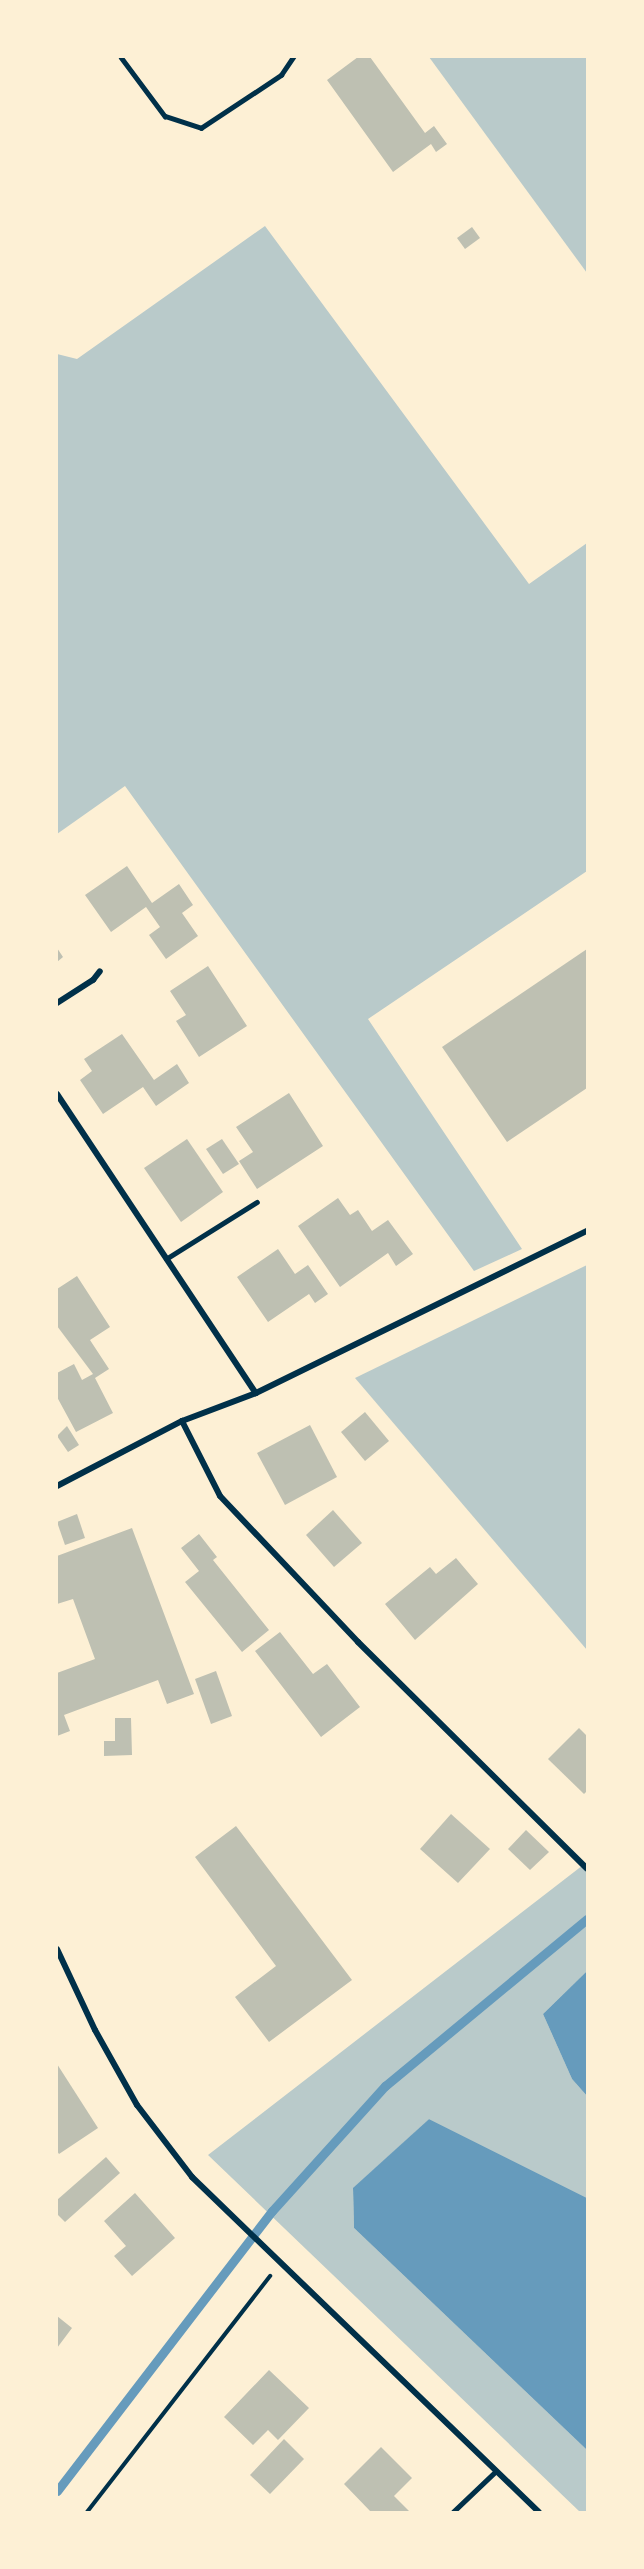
<!DOCTYPE html>
<style>
body{margin:0}
#map{position:relative;width:644px;height:2569px;overflow:hidden;background:#fdf0d5;font-family:"PT Sans",sans-serif}
div>[style]{position:absolute}
.green>*{inset:0;background:#b9caca}
.water>*{inset:0;background:#669bbc}
.stream>*{height:9px;margin:-4.5px;padding:0 4.5px;transform-origin:4.5px;border-radius:4.5px;background:#669bbc}
.building>*{inset:0;background:#bec0b2}
.path>*{height:4px;margin:-2px;padding:0 2px;transform-origin:2px;border-radius:2px;background:#003049}
.service>*{height:4.5px;margin:-2.25px;padding:0 2.25px;transform-origin:2.25px;border-radius:2.25px;background:#003049}
.minor>*{height:6px;margin:-3px;padding:0 3px;transform-origin:3px;border-radius:3px;background:#003049}
span{translate:-50% -50%;white-space:nowrap;text-align:center;line-height:1.15;-webkit-text-stroke:6px #fdf0d5;paint-order:stroke}
.frame{position:absolute;inset:0;border:58px solid #fdf0d5;pointer-events:none}
</style>
<div id="map">
<div class="green">
<div style="clip-path:polygon(429px 57px,587px 57px,587px 273px)"></div>
<div style="clip-path:polygon(265px 226px,529px 584px,587px 543px,587px 871px,368px 1019px,522px 1249px,474px 1271px,125px 786px,57px 834px,57px 354px,77px 359px)"></div>
<div style="clip-path:polygon(587px 1265px,587px 1650px,355px 1378px)"></div>
<div style="clip-path:polygon(587px 1862px,587px 1971px,543px 2014px,572px 2079px,587px 2096px,587px 2198px,429px 2119px,353px 2189px,354px 2228px,587px 2450px,587px 2512px,580px 2512px,208px 2155px)"></div>
</div>
<div class="water">
<div style="clip-path:polygon(587px 1971px,587px 2096px,572px 2079px,543px 2014px)"></div>
<div style="clip-path:polygon(429px 2119px,587px 2198px,587px 2450px,354px 2228px,353px 2188px)"></div>
</div>
<div class="stream">
<div style="left:57px;top:2491px;width:353px;rotate:-52.5deg"></div>
<div style="left:272px;top:2211px;width:169px;rotate:-47.9deg"></div>
<div style="left:385px;top:2086px;width:262px;rotate:-39.6deg"></div>
</div>
<div class="building">
<div style="clip-path:polygon(358px 57px,370px 57px,425px 133px,434px 126px,447px 144px,436px 152px,431px 144px,393px 172px,327px 80px)"></div>
<div style="clip-path:polygon(472px 227px,480px 238px,465px 249px,457px 238px)"></div>
<div style="clip-path:polygon(127px 866px,152px 903px,179px 884px,193px 905px,182px 913px,198px 936px,166px 959px,149px 935px,160px 927px,146px 907px,111px 932px,85px 895px)"></div>
<div style="clip-path:polygon(57px 948px,63px 957px,57px 962px)"></div>
<div style="clip-path:polygon(587px 949px,587px 1088px,507px 1142px,442px 1047px)"></div>
<div style="clip-path:polygon(208px 966px,247px 1026px,199px 1057px,176px 1021px,186px 1015px,170px 991px)"></div>
<div style="clip-path:polygon(122px 1034px,154px 1080px,177px 1064px,189px 1083px,156px 1106px,143px 1087px,103px 1114px,80px 1080px,92px 1071px,84px 1059px)"></div>
<div style="clip-path:polygon(289px 1093px,323px 1146px,257px 1189px,239px 1161px,253px 1152px,236px 1127px)"></div>
<div style="clip-path:polygon(187px 1139px,223px 1192px,181px 1222px,144px 1168px)"></div>
<div style="clip-path:polygon(222px 1139px,239px 1164px,223px 1174px,206px 1149px)"></div>
<div style="clip-path:polygon(338px 1198px,350px 1215px,358px 1210px,372px 1231px,388px 1220px,413px 1254px,396px 1266px,388px 1253px,340px 1287px,298px 1226px)"></div>
<div style="clip-path:polygon(278px 1249px,295px 1274px,308px 1265px,328px 1294px,315px 1303px,309px 1294px,268px 1322px,237px 1277px)"></div>
<div style="clip-path:polygon(77px 1276px,110px 1327px,90px 1340px,109px 1369px,95px 1378px,113px 1413px,76px 1432px,57px 1397px,57px 1373px,74px 1364px,82px 1380px,93px 1374px,57px 1326px,57px 1289px)"></div>
<div style="clip-path:polygon(365px 1412px,389px 1441px,365px 1461px,341px 1432px)"></div>
<div style="clip-path:polygon(310px 1425px,337px 1477px,285px 1505px,257px 1453px)"></div>
<div style="clip-path:polygon(67px 1426px,79px 1445px,68px 1452px,57px 1436px)"></div>
<div style="clip-path:polygon(333px 1510px,362px 1543px,334px 1567px,306px 1535px)"></div>
<div style="clip-path:polygon(77px 1514px,85px 1538px,65px 1545px,57px 1522px)"></div>
<div style="clip-path:polygon(132px 1528px,194px 1694px,167px 1704px,158px 1680px,64px 1715px,70px 1731px,57px 1736px,57px 1673px,95px 1659px,73px 1599px,57px 1604px,57px 1556px)"></div>
<div style="clip-path:polygon(199px 1534px,217px 1557px,213px 1560px,269px 1630px,242px 1652px,185px 1582px,199px 1571px,181px 1548px)"></div>
<div style="clip-path:polygon(456px 1558px,478px 1584px,415px 1640px,385px 1604px,430px 1567px,436px 1574px)"></div>
<div style="clip-path:polygon(280px 1632px,313px 1674px,327px 1664px,360px 1707px,321px 1737px,255px 1651px)"></div>
<div style="clip-path:polygon(216px 1671px,232px 1716px,211px 1724px,195px 1679px)"></div>
<div style="clip-path:polygon(115px 1718px,131px 1718px,132px 1755px,104px 1756px,104px 1741px,115px 1741px)"></div>
<div style="clip-path:polygon(579px 1728px,587px 1736px,587px 1791px,584px 1794px,548px 1759px)"></div>
<div style="clip-path:polygon(451px 1814px,490px 1849px,458px 1883px,420px 1849px)"></div>
<div style="clip-path:polygon(236px 1826px,352px 1980px,269px 2042px,235px 1997px,276px 1966px,195px 1857px)"></div>
<div style="clip-path:polygon(526px 1830px,549px 1852px,530px 1870px,508px 1849px)"></div>
<div style="clip-path:polygon(57px 2064px,98px 2128px,59px 2154px,57px 2151px)"></div>
<div style="clip-path:polygon(106px 2157px,120px 2173px,65px 2222px,57px 2214px,57px 2200px)"></div>
<div style="clip-path:polygon(135px 2193px,175px 2238px,132px 2276px,114px 2256px,126px 2246px,104px 2221px)"></div>
<div style="clip-path:polygon(57px 2316px,72px 2328px,57px 2348px)"></div>
<div style="clip-path:polygon(269px 2370px,309px 2408px,278px 2440px,268px 2430px,253px 2445px,224px 2417px)"></div>
<div style="clip-path:polygon(284px 2439px,304px 2459px,270px 2494px,250px 2475px)"></div>
<div style="clip-path:polygon(381px 2447px,412px 2478px,394px 2496px,410px 2512px,371px 2512px,344px 2484px)"></div>
</div>
<div class="path">
<div style="left:87px;top:2512px;width:299px;rotate:-52.2deg"></div>
</div>
<div class="service">
<div style="left:121px;top:57px;width:74px;rotate:53.3deg"></div>
<div style="left:165px;top:116px;width:38px;rotate:18deg"></div>
<div style="left:201px;top:128px;width:96px;rotate:-33.5deg"></div>
<div style="left:281px;top:75px;width:22px;rotate:-56deg"></div>
<div style="left:166px;top:1259px;width:107px;rotate:-32.1deg"></div>
<div style="left:453px;top:2512px;width:59px;rotate:-43.6deg"></div>
</div>
<div class="minor">
<div style="left:57px;top:1003px;width:43px;rotate:-32.6deg"></div>
<div style="left:93px;top:980px;width:11px;rotate:-52deg"></div>
<div style="left:57px;top:1094px;width:359px;rotate:56.4deg"></div>
<div style="left:182px;top:1421px;width:84px;rotate:63.1deg"></div>
<div style="left:220px;top:1496px;width:201px;rotate:46.6deg"></div>
<div style="left:358px;top:1642px;width:322px;rotate:44.7deg"></div>
<div style="left:57px;top:1486px;width:141px;rotate:-27.5deg"></div>
<div style="left:182px;top:1421px;width:79px;rotate:-20.7deg"></div>
<div style="left:256px;top:1393px;width:369px;rotate:-26.1deg"></div>
<div style="left:57px;top:1949px;width:89px;rotate:64.9deg"></div>
<div style="left:95px;top:2030px;width:86px;rotate:60.8deg"></div>
<div style="left:137px;top:2105px;width:91px;rotate:52.6deg"></div>
<div style="left:192px;top:2177px;width:482px;rotate:44deg"></div>
</div>
<div class="frame"></div>
</div>
